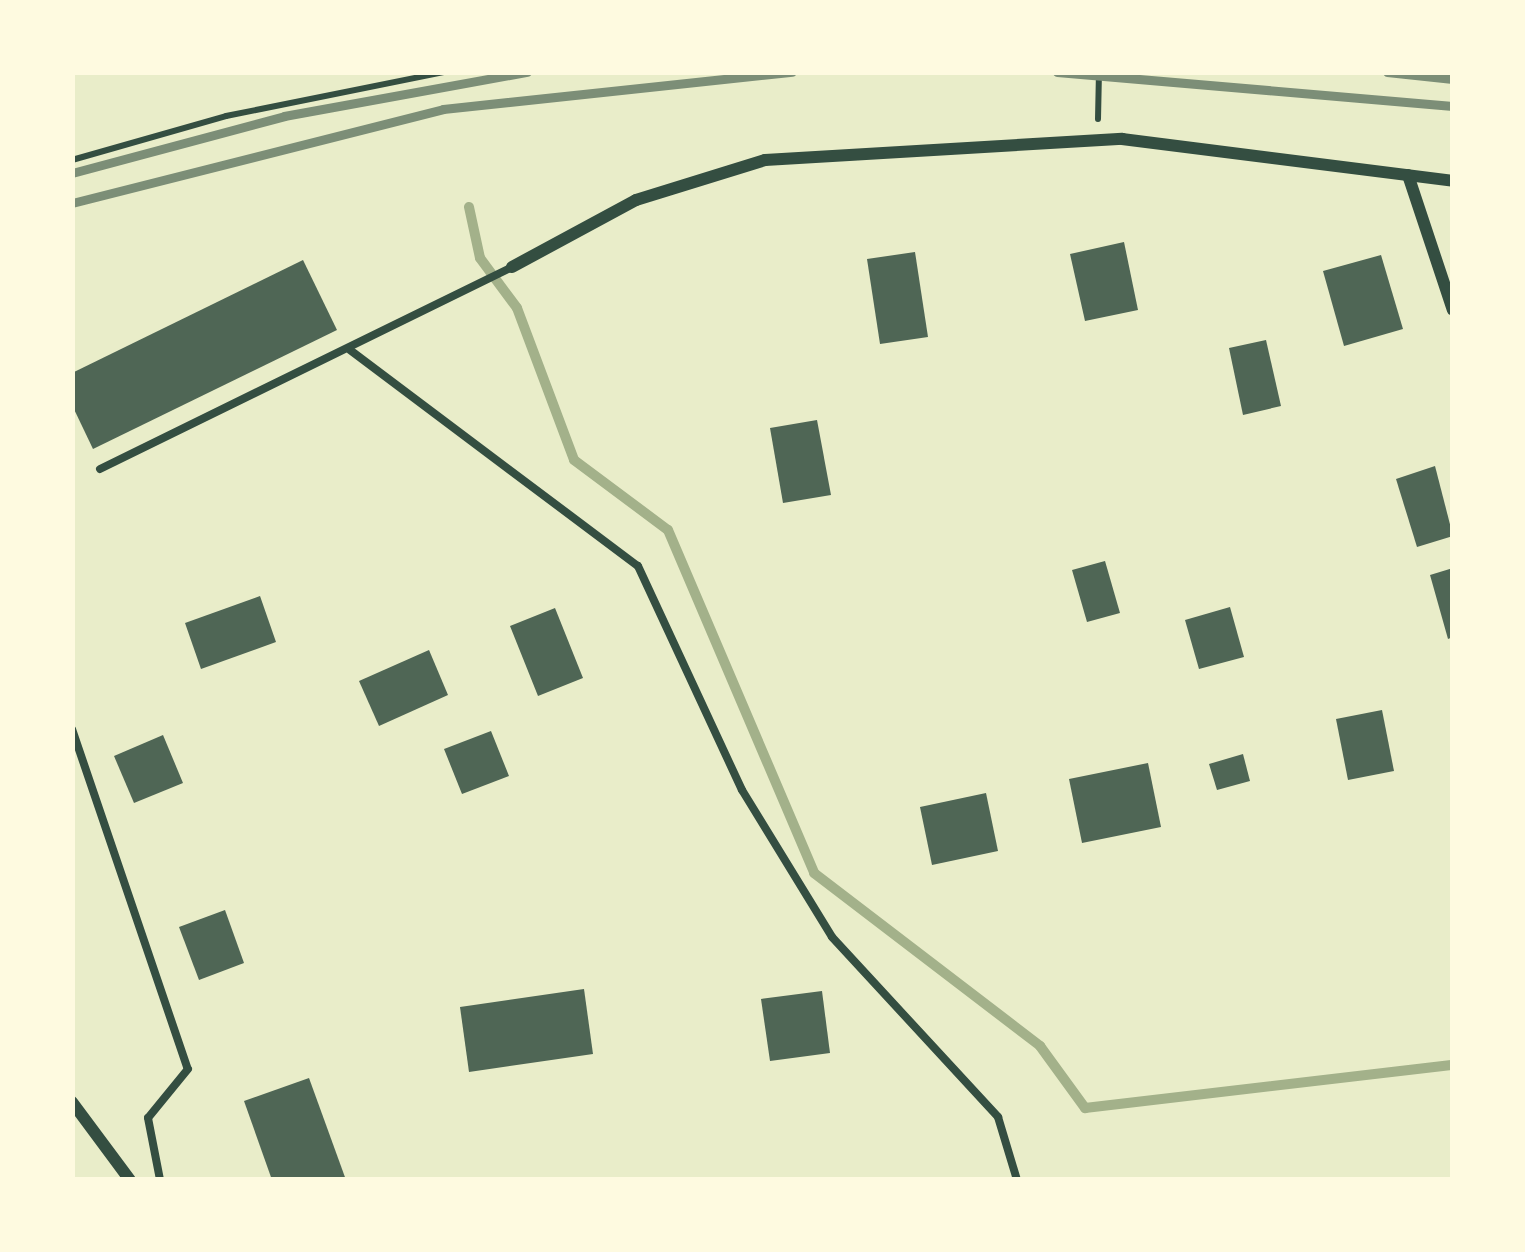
<!DOCTYPE html>
<style>
body{margin:0}
#map{position:relative;width:1525px;height:1252px;overflow:hidden;background:#e9edc9;font-family:"Alegreya Sans",sans-serif}
div>[style]{position:absolute}
.stream>*{height:10px;margin:-5px;padding:0 5px;transform-origin:5px;border-radius:5px;background:#a3b18a}
.building>*{inset:0;background:#4f6655}
.path>*{height:6px;margin:-3px;padding:0 3px;transform-origin:3px;border-radius:3px;background:#344e41}
.service>*{height:8px;margin:-4px;padding:0 4px;transform-origin:4px;border-radius:4px;background:#344e41}
.minor>*{height:12px;margin:-6px;padding:0 6px;transform-origin:6px;border-radius:6px;background:#344e41}
.rail>*{height:9px;margin:-4.5px;padding:0 4.5px;transform-origin:4.5px;border-radius:4.5px;background:#7c8e77}
span{translate:-50% -50%;white-space:nowrap;text-align:center;line-height:1.15;-webkit-text-stroke:9px #fefae0;paint-order:stroke}
.frame{position:absolute;inset:0;border:75px solid #fefae0;pointer-events:none}
</style>
<div id="map">
<div class="stream">
<div style="left:469px;top:207px;width:52px;rotate:77.8deg"></div>
<div style="left:480px;top:258px;width:62px;rotate:53.5deg"></div>
<div style="left:517px;top:308px;width:162px;rotate:69.4deg"></div>
<div style="left:574px;top:460px;width:117px;rotate:36.7deg"></div>
<div style="left:668px;top:530px;width:373px;rotate:66.9deg"></div>
<div style="left:814px;top:873px;width:285px;rotate:37.4deg"></div>
<div style="left:1040px;top:1046px;width:77px;rotate:54deg"></div>
<div style="left:1085px;top:1108px;width:371px;rotate:-6.7deg"></div>
</div>
<div class="building">
<div style="clip-path:polygon(1124px 242px,1138px 310px,1085px 321px,1070px 254px)"></div>
<div style="clip-path:polygon(915px 252px,928px 337px,880px 344px,867px 259px)"></div>
<div style="clip-path:polygon(1381px 255px,1403px 329px,1344px 346px,1323px 271px)"></div>
<div style="clip-path:polygon(303px 260px,337px 330px,93px 449px,72px 405px,72px 373px)"></div>
<div style="clip-path:polygon(1266px 340px,1281px 406px,1243px 415px,1229px 348px)"></div>
<div style="clip-path:polygon(817px 420px,831px 495px,783px 503px,770px 428px)"></div>
<div style="clip-path:polygon(1435px 466px,1453px 536px,1417px 547px,1396px 479px)"></div>
<div style="clip-path:polygon(1105px 561px,1120px 613px,1087px 622px,1072px 570px)"></div>
<div style="clip-path:polygon(1453px 568px,1453px 637px,1448px 639px,1430px 575px)"></div>
<div style="clip-path:polygon(260px 596px,276px 642px,201px 669px,185px 623px)"></div>
<div style="clip-path:polygon(1230px 607px,1244px 657px,1199px 669px,1185px 620px)"></div>
<div style="clip-path:polygon(555px 608px,583px 678px,538px 696px,510px 626px)"></div>
<div style="clip-path:polygon(429px 650px,448px 695px,379px 726px,359px 681px)"></div>
<div style="clip-path:polygon(1382px 710px,1394px 771px,1348px 780px,1336px 719px)"></div>
<div style="clip-path:polygon(491px 731px,509px 776px,462px 794px,444px 749px)"></div>
<div style="clip-path:polygon(163px 735px,183px 783px,134px 803px,114px 756px)"></div>
<div style="clip-path:polygon(1243px 754px,1250px 781px,1217px 790px,1209px 764px)"></div>
<div style="clip-path:polygon(1148px 763px,1161px 827px,1082px 843px,1069px 779px)"></div>
<div style="clip-path:polygon(986px 793px,998px 851px,932px 865px,920px 807px)"></div>
<div style="clip-path:polygon(225px 910px,244px 963px,199px 980px,179px 927px)"></div>
<div style="clip-path:polygon(584px 989px,593px 1054px,469px 1072px,460px 1007px)"></div>
<div style="clip-path:polygon(822px 991px,830px 1053px,770px 1061px,761px 999px)"></div>
<div style="clip-path:polygon(309px 1078px,346px 1180px,272px 1180px,244px 1101px)"></div>
</div>
<div class="path">
<div style="left:1098px;top:119px;width:47px;rotate:-88.8deg"></div>
<div style="left:72px;top:160px;width:160px;rotate:-15.9deg"></div>
<div style="left:226px;top:116px;width:222px;rotate:-11.4deg"></div>
</div>
<div class="service">
<div style="left:350px;top:350px;width:360px;rotate:36.9deg"></div>
<div style="left:638px;top:566px;width:247px;rotate:65.1deg"></div>
<div style="left:742px;top:790px;width:172px;rotate:58.5deg"></div>
<div style="left:832px;top:937px;width:245px;rotate:47.3deg"></div>
<div style="left:998px;top:1117px;width:66px;rotate:73.2deg"></div>
<div style="left:100px;top:469px;width:459px;rotate:-26.1deg"></div>
<div style="left:72px;top:729px;width:359px;rotate:71.2deg"></div>
<div style="left:188px;top:1069px;width:63px;rotate:129.2deg"></div>
<div style="left:148px;top:1118px;width:63px;rotate:79deg"></div>
</div>
<div class="minor">
<div style="left:1408px;top:175px;width:142px;rotate:71.6deg"></div>
<div style="left:512px;top:267px;width:141px;rotate:-28.4deg"></div>
<div style="left:636px;top:200px;width:135px;rotate:-17.2deg"></div>
<div style="left:765px;top:160px;width:358px;rotate:-3.4deg"></div>
<div style="left:1122px;top:139px;width:334px;rotate:7.2deg"></div>
<div style="left:72px;top:1102px;width:97px;rotate:53.4deg"></div>
</div>
<div class="rail">
<div style="left:1057px;top:72px;width:397px;rotate:4.9deg"></div>
<div style="left:1387px;top:72px;width:66px;rotate:6.1deg"></div>
<div style="left:72px;top:173px;width:220px;rotate:-15deg"></div>
<div style="left:284px;top:116px;width:247px;rotate:-10.3deg"></div>
<div style="left:72px;top:203px;width:383px;rotate:-14.2deg"></div>
<div style="left:443px;top:109px;width:351px;rotate:-6.1deg"></div>
</div>
<div class="frame"></div>
</div>
